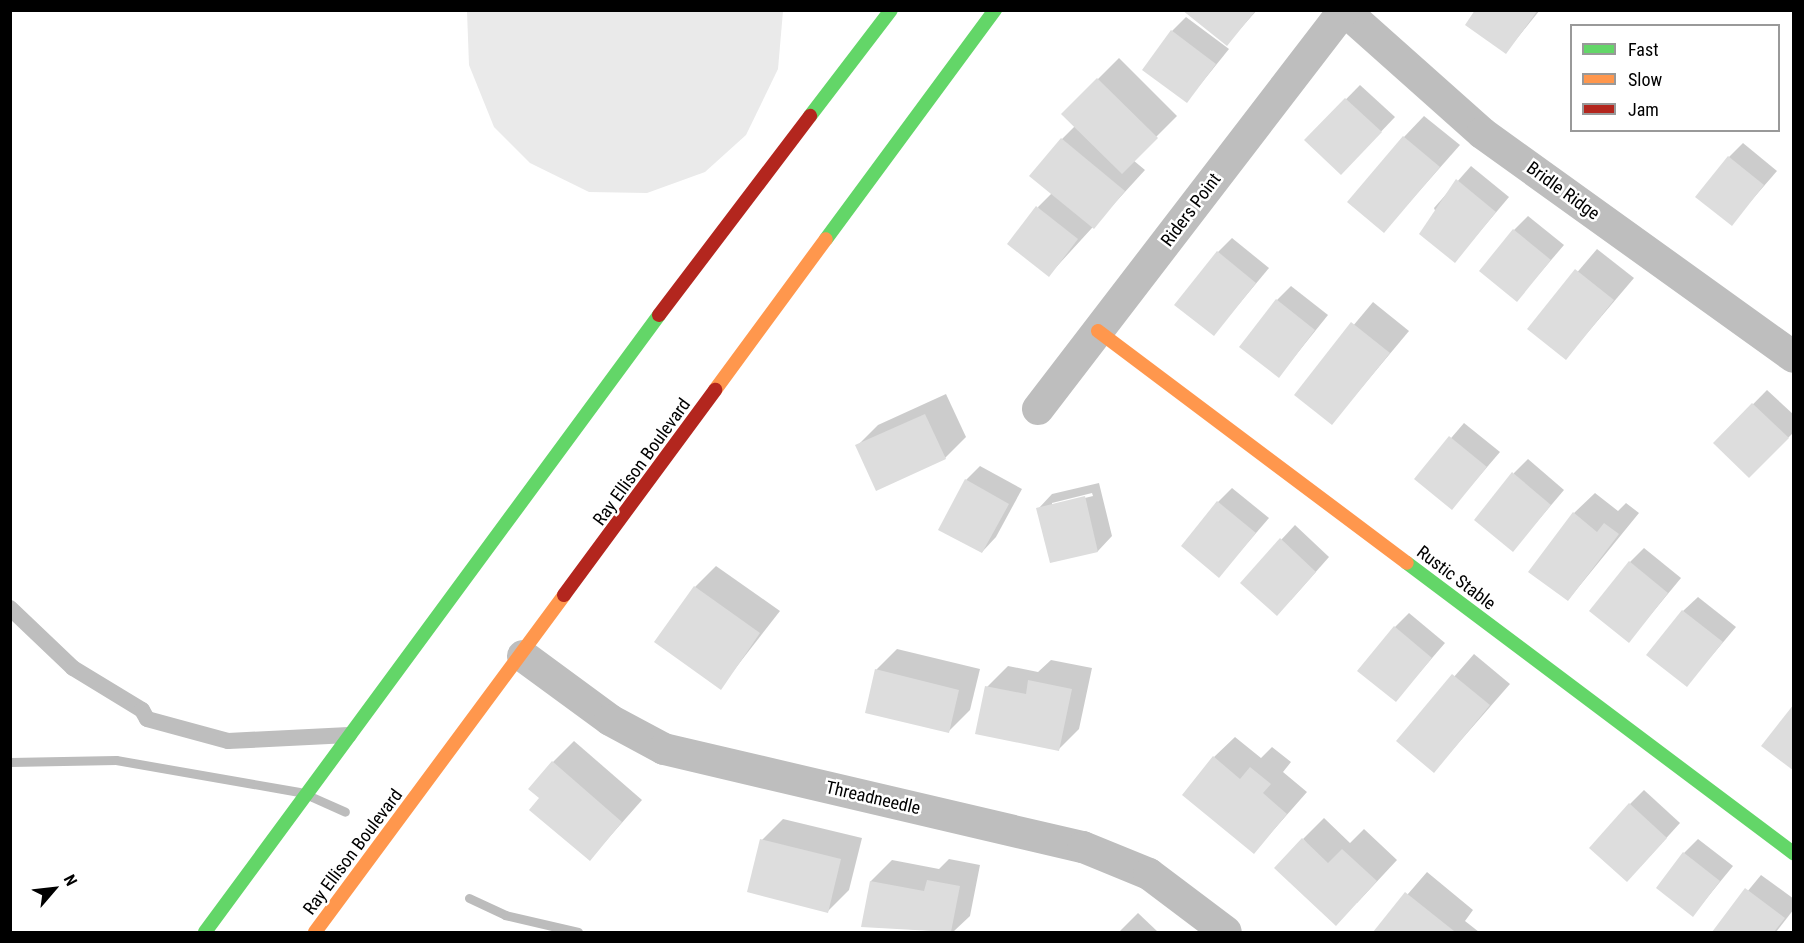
<!DOCTYPE html>
<style>
body{margin:0}
#map{position:relative;width:1804px;height:943px;overflow:hidden;background:#fff;font-family:"Roboto Condensed",sans-serif}
div>[style]{position:absolute}
.green>*{inset:0;background:#eaeaea}
.shadow>*{inset:0;background:#0003}
.stream>*{height:9px;margin:-4.5px;padding:0 4.5px;transform-origin:4.5px;border-radius:4.5px;background:#bcbcbc}
.building>*{inset:0;background:#ddd}
.lane>*{height:16px;margin:-8px;padding:0 8px;transform-origin:8px;border-radius:8px;background:#bebebe}
.street>*{height:32px;margin:-16px;padding:0 16px;transform-origin:16px;border-radius:16px;background:#bebebe}
.fast>*{height:14px;margin:-7px;padding:0 7px;transform-origin:7px;border-radius:7px;background:#63d668}
.slow>*{height:14px;margin:-7px;padding:0 7px;transform-origin:7px;border-radius:7px;background:#ff974d}
.jam>*{height:14px;margin:-7px;padding:0 7px;transform-origin:7px;border-radius:7px;background:#b3261e}
span{translate:-50% -50%;white-space:nowrap;text-align:center;line-height:1.15;-webkit-text-stroke:5px #fff;paint-order:stroke}
.street-label{font-size:18px;color:#000}
.frame{position:absolute;inset:0;border:12px solid #000;pointer-events:none}
.legend{position:absolute;left:1570px;top:24px;width:210px;height:108px;box-sizing:border-box;background:#fff;border:2px solid #999;margin:0;padding:8px 10px;list-style:none;font-size:18px;color:#000}
.legend li{display:flex;align-items:center;gap:12px;height:30px}
.legend b{width:30px;border:2px solid #999}
.north{position:absolute;left:24px;top:859px;width:60px;height:60px;-webkit-text-stroke:4px #fff;paint-order:stroke;rotate:62deg;font-size:16px;font-weight:700;line-height:24px;text-align:center;color:#000}
.north::after{content:'';display:block;margin:auto;width:21px;height:27px;background:#000;clip-path:polygon(50% 0,100% 100%,50% 72%,0 100%)}
</style>
<div id="map">
<div class="green">
<div style="clip-path:polygon(467px 11px,783px 11px,778px 69px,746px 135px,705px 172px,647px 193px,589px 192px,530px 163px,494px 127px,469px 65px)"></div>
</div>
<div class="shadow">
<div style="clip-path:polygon(1184px 10px,1257px 10px,1227px 44px)"></div>
<div style="clip-path:polygon(1477px 10px,1540px 10px,1506px 52px)"></div>
<div style="clip-path:polygon(1186px 17px,1229px 49px,1187px 101px,1172px 31px)"></div>
<div style="clip-path:polygon(1119px 58px,1177px 116px,1133px 160px,1145px 170px,1049px 275px,1038px 207px,1052px 193px,1062px 139px,1075px 126px,1063px 114px)"></div>
<div style="clip-path:polygon(1360px 85px,1395px 117px,1355px 159px,1306px 140px)"></div>
<div style="clip-path:polygon(1424px 116px,1460px 145px,1384px 231px,1404px 137px)"></div>
<div style="clip-path:polygon(1743px 143px,1777px 171px,1731px 224px,1729px 157px)"></div>
<div style="clip-path:polygon(1471px 166px,1509px 197px,1455px 261px,1434px 208px)"></div>
<div style="clip-path:polygon(1528px 216px,1564px 245px,1517px 300px,1514px 230px)"></div>
<div style="clip-path:polygon(1232px 238px,1269px 268px,1214px 334px,1218px 252px)"></div>
<div style="clip-path:polygon(1597px 249px,1634px 278px,1566px 358px,1529px 329px)"></div>
<div style="clip-path:polygon(1291px 286px,1328px 315px,1279px 376px,1277px 300px)"></div>
<div style="clip-path:polygon(1373px 302px,1409px 331px,1332px 423px,1296px 394px)"></div>
<div style="clip-path:polygon(1767px 390px,1794px 415px,1794px 432px,1749px 476px,1715px 443px)"></div>
<div style="clip-path:polygon(946px 394px,966px 437px,945px 458px,857px 446px,878px 425px)"></div>
<div style="clip-path:polygon(1464px 423px,1500px 452px,1452px 508px,1416px 479px)"></div>
<div style="clip-path:polygon(1528px 459px,1564px 490px,1513px 550px,1514px 473px)"></div>
<div style="clip-path:polygon(980px 466px,1022px 489px,996px 537px,982px 552px,966px 480px)"></div>
<div style="clip-path:polygon(evenodd,1099px 483px,1112px 536px,1098px 551px,1051px 562px,1038px 509px,1052px 494px,1099px 483px,1092px 493px,1093px 496px,1052px 506px,1052px 503px,1092px 493px)"></div>
<div style="clip-path:polygon(1232px 488px,1269px 518px,1219px 576px,1218px 502px)"></div>
<div style="clip-path:polygon(1595px 493px,1618px 511px,1626px 503px,1639px 513px,1568px 600px,1574px 513px)"></div>
<div style="clip-path:polygon(1295px 525px,1329px 557px,1291px 600px,1281px 540px)"></div>
<div style="clip-path:polygon(1644px 548px,1681px 578px,1629px 641px,1630px 562px)"></div>
<div style="clip-path:polygon(716px 566px,780px 611px,720px 688px,695px 587px)"></div>
<div style="clip-path:polygon(1698px 597px,1736px 627px,1687px 685px,1683px 611px)"></div>
<div style="clip-path:polygon(1409px 613px,1445px 643px,1396px 700px,1395px 627px)"></div>
<div style="clip-path:polygon(897px 649px,980px 669px,970px 710px,949px 731px,876px 670px)"></div>
<div style="clip-path:polygon(1474px 654px,1510px 684px,1434px 771px,1398px 741px)"></div>
<div style="clip-path:polygon(1051px 660px,1092px 668px,1079px 729px,1058px 750px,987px 687px,1008px 666px,1038px 672px)"></div>
<div style="clip-path:polygon(1235px 737px,1261px 758px,1272px 747px,1291px 762px,1283px 772px,1307px 792px,1254px 852px,1214px 757px)"></div>
<div style="clip-path:polygon(574px 741px,642px 800px,590px 859px,541px 798px,553px 762px)"></div>
<div style="clip-path:polygon(1644px 790px,1680px 823px,1641px 866px,1630px 804px)"></div>
<div style="clip-path:polygon(1324px 818px,1350px 843px,1364px 829px,1397px 860px,1357px 903px,1303px 839px)"></div>
<div style="clip-path:polygon(783px 819px,862px 838px,849px 890px,828px 911px,762px 840px)"></div>
<div style="clip-path:polygon(1698px 839px,1733px 866px,1693px 915px,1684px 853px)"></div>
<div style="clip-path:polygon(949px 859px,980px 865px,970px 916px,953px 932px,863px 926px,871px 881px,892px 860px,939px 869px)"></div>
<div style="clip-path:polygon(1427px 872px,1473px 910px,1465px 921px,1479px 932px,1375px 932px)"></div>
<div style="clip-path:polygon(1761px 875px,1794px 899px,1794px 909px,1776px 932px,1714px 932px)"></div>
<div style="clip-path:polygon(1138px 913px,1158px 932px,1119px 932px)"></div>
</div>
<div class="stream">
<div style="left:10px;top:762px;width:106px;rotate:-1.1deg"></div>
<div style="left:116px;top:760px;width:186px;rotate:9.9deg"></div>
<div style="left:312px;top:797px;width:36px;rotate:24deg"></div>
<div style="left:469px;top:898px;width:40px;rotate:25deg"></div>
<div style="left:505px;top:915px;width:75px;rotate:13.1deg"></div>
</div>
<div class="building">
<div style="clip-path:polygon(1182px 10px,1256px 10px,1227px 46px)"></div>
<div style="clip-path:polygon(1475px 10px,1538px 10px,1506px 54px,1465px 25px)"></div>
<div style="clip-path:polygon(1171px 30px,1216px 64px,1187px 103px,1142px 70px)"></div>
<div style="clip-path:polygon(1097px 78px,1158px 138px,1122px 174px,1061px 114px)"></div>
<div style="clip-path:polygon(1345px 98px,1382px 132px,1341px 175px,1304px 140px)"></div>
<div style="clip-path:polygon(1403px 136px,1440px 167px,1384px 233px,1347px 202px)"></div>
<div style="clip-path:polygon(1061px 138px,1125px 191px,1094px 229px,1029px 176px)"></div>
<div style="clip-path:polygon(1728px 156px,1764px 185px,1732px 226px,1695px 197px)"></div>
<div style="clip-path:polygon(1456px 179px,1496px 212px,1455px 263px,1419px 234px)"></div>
<div style="clip-path:polygon(1036px 206px,1078px 239px,1049px 277px,1007px 244px)"></div>
<div style="clip-path:polygon(1513px 229px,1551px 260px,1517px 302px,1479px 271px)"></div>
<div style="clip-path:polygon(1217px 251px,1256px 283px,1214px 336px,1174px 305px)"></div>
<div style="clip-path:polygon(1575px 269px,1614px 300px,1566px 360px,1527px 329px)"></div>
<div style="clip-path:polygon(1276px 299px,1315px 330px,1279px 378px,1239px 347px)"></div>
<div style="clip-path:polygon(1351px 322px,1390px 353px,1332px 425px,1294px 395px)"></div>
<div style="clip-path:polygon(1752px 403px,1789px 438px,1749px 478px,1713px 443px)"></div>
<div style="clip-path:polygon(925px 414px,946px 459px,876px 491px,855px 445px)"></div>
<div style="clip-path:polygon(1449px 436px,1487px 467px,1452px 510px,1414px 479px)"></div>
<div style="clip-path:polygon(1512px 472px,1551px 505px,1513px 552px,1474px 520px)"></div>
<div style="clip-path:polygon(965px 479px,1009px 504px,982px 553px,938px 530px)"></div>
<div style="clip-path:polygon(1085px 496px,1098px 552px,1050px 563px,1036px 508px)"></div>
<div style="clip-path:polygon(1217px 501px,1256px 533px,1219px 578px,1181px 546px)"></div>
<div style="clip-path:polygon(1573px 512px,1597px 532px,1604px 523px,1619px 534px,1568px 601px,1528px 572px)"></div>
<div style="clip-path:polygon(1280px 538px,1316px 572px,1277px 616px,1240px 583px)"></div>
<div style="clip-path:polygon(1629px 561px,1668px 593px,1629px 643px,1589px 611px)"></div>
<div style="clip-path:polygon(694px 586px,760px 633px,721px 690px,654px 642px)"></div>
<div style="clip-path:polygon(1682px 610px,1723px 642px,1687px 687px,1646px 655px)"></div>
<div style="clip-path:polygon(1394px 626px,1432px 658px,1396px 702px,1357px 671px)"></div>
<div style="clip-path:polygon(875px 669px,959px 690px,949px 733px,865px 713px)"></div>
<div style="clip-path:polygon(1452px 674px,1490px 705px,1434px 773px,1396px 741px)"></div>
<div style="clip-path:polygon(1028px 680px,1072px 689px,1059px 751px,975px 734px,985px 686px,1026px 694px)"></div>
<div style="clip-path:polygon(1794px 704px,1794px 771px,1761px 746px)"></div>
<div style="clip-path:polygon(1213px 756px,1240px 779px,1250px 767px,1271px 784px,1263px 793px,1287px 814px,1254px 854px,1182px 795px)"></div>
<div style="clip-path:polygon(552px 761px,622px 822px,590px 861px,529px 810px,539px 798px,528px 789px)"></div>
<div style="clip-path:polygon(1629px 803px,1667px 838px,1627px 882px,1589px 848px)"></div>
<div style="clip-path:polygon(1302px 838px,1328px 863px,1342px 849px,1377px 881px,1336px 926px,1274px 868px)"></div>
<div style="clip-path:polygon(760px 839px,841px 859px,828px 913px,747px 892px)"></div>
<div style="clip-path:polygon(1683px 852px,1720px 881px,1693px 917px,1656px 888px)"></div>
<div style="clip-path:polygon(927px 880px,960px 886px,951px 932px,861px 927px,870px 881px,924px 891px)"></div>
<div style="clip-path:polygon(1745px 888px,1785px 918px,1774px 932px,1712px 932px)"></div>
<div style="clip-path:polygon(1405px 892px,1454px 931px,1453px 932px,1373px 932px)"></div>
</div>
<div class="lane">
<div style="left:10px;top:608px;width:87px;rotate:43.6deg"></div>
<div style="left:73px;top:668px;width:81px;rotate:31.3deg"></div>
<div style="left:142px;top:710px;width:10px;rotate:61deg"></div>
<div style="left:147px;top:719px;width:84px;rotate:15.2deg"></div>
<div style="left:228px;top:741px;width:121px;rotate:-2.8deg"></div>
</div>
<div class="street">
<div style="left:1344px;top:10px;width:185px;rotate:41.7deg"></div>
<div style="left:1482px;top:133px;width:384px;rotate:35.7deg"></div>
<div style="left:1038px;top:409px;width:503px;rotate:-52.51deg"></div>
<div style="left:523px;top:656px;width:108px;rotate:36.3deg"></div>
<div style="left:610px;top:720px;width:61px;rotate:28.2deg"></div>
<div style="left:664px;top:749px;width:430px;rotate:13.2deg"></div>
<div style="left:1083px;top:847px;width:71px;rotate:22.2deg"></div>
<div style="left:1149px;top:874px;width:96px;rotate:37deg"></div>
</div>
<div class="fast">
<div style="left:810px;top:116px;width:133px;rotate:-52.6deg"></div>
<div style="left:826px;top:239px;width:285px;rotate:-53.6deg"></div>
<div style="left:1407px;top:563px;width:484px;rotate:36.9deg"></div>
<div style="left:205px;top:932px;width:766px;rotate:-53.65deg"></div>
</div>
<div class="slow">
<div style="left:1098px;top:331px;width:386px;rotate:36.9deg"></div>
<div style="left:715px;top:390px;width:187px;rotate:-53.7deg"></div>
<div style="left:315px;top:932px;width:419px;rotate:-53.5deg"></div>
</div>
<div class="jam">
<div style="left:659px;top:315px;width:250px;rotate:-52.8deg"></div>
<div style="left:564px;top:595px;width:255px;rotate:-53.6deg"></div>
</div>
<div class="street-label">
<span style="left:1563px;top:191px;rotate:36deg">Bridle Ridge</span>
<span style="left:1191px;top:210px;rotate:-53deg">Riders Point</span>
<span style="left:642px;top:462px;rotate:-54deg">Ray Ellison Boulevard</span>
<span style="left:1456px;top:578px;rotate:37deg">Rustic Stable</span>
<span style="left:873px;top:798px;rotate:13deg">Threadneedle</span>
<span style="left:353px;top:852px;rotate:-53deg">Ray Ellison Boulevard</span>
</div>
<div class="frame"></div>
<ul class="legend">
<li><b style="height:8px;background:#63d668"></b>Fast</li>
<li><b style="height:8px;background:#ff974d"></b>Slow</li>
<li><b style="height:8px;background:#b3261e"></b>Jam</li>
</ul>
<div class="north">N</div>
</div>
